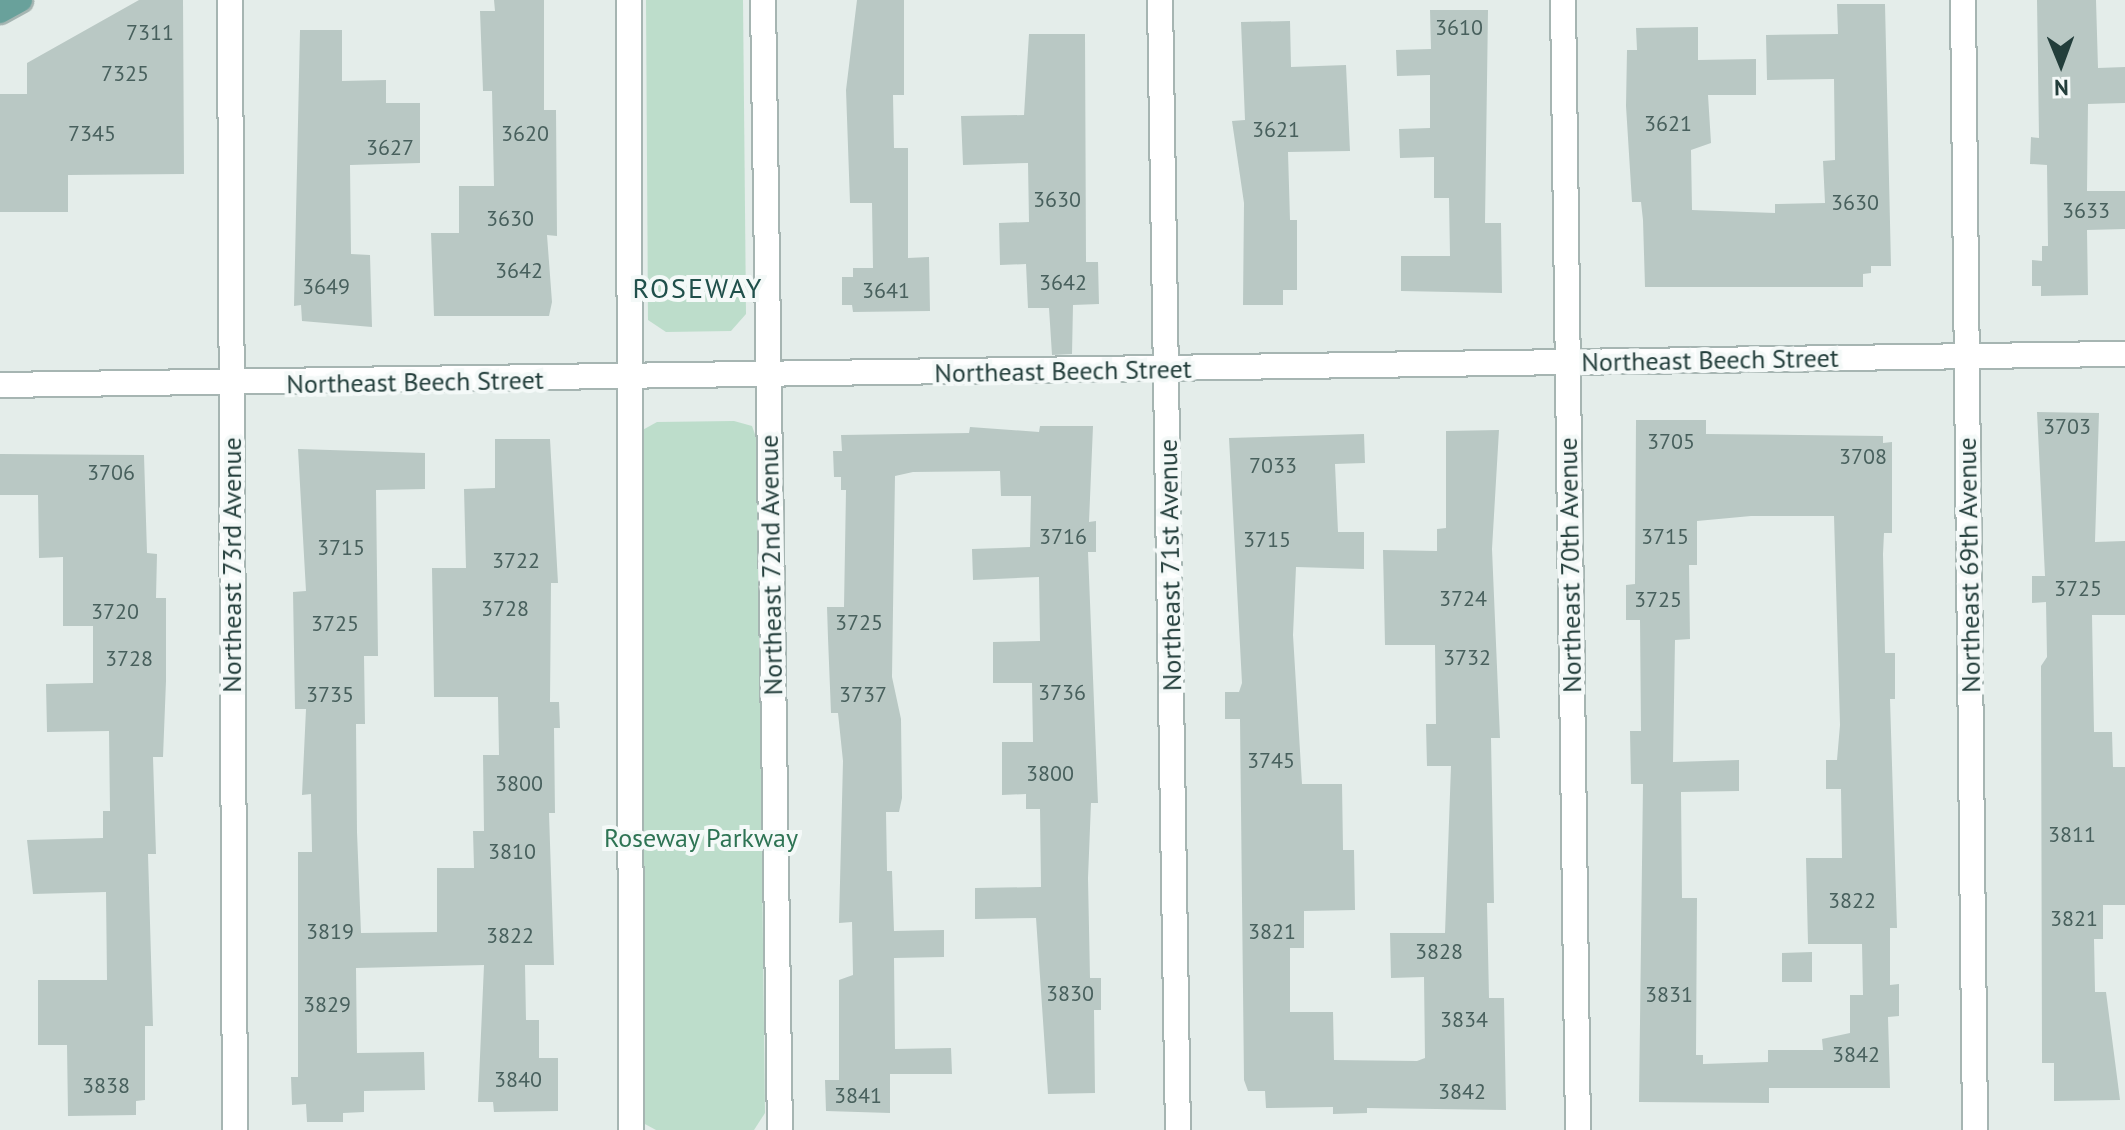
<!DOCTYPE html>
<style>
body{margin:0}
#map{position:relative;width:2125px;height:1130px;overflow:hidden;background:#e4edea;font-family:"PT Sans",sans-serif}
div>[style]{position:absolute}
.green>*{inset:0;background:#bdddcb}
.building>*{inset:0;background:#b9c8c4}
.roads{filter:drop-shadow(2px 0 #a6b5b2) drop-shadow(-2px 0 #a6b5b2) drop-shadow(0 2px #a6b5b2) drop-shadow(0 -2px #a6b5b2)}
.minor>*{height:24px;margin:-12px;padding:0 12px;transform-origin:12px;border-radius:12px;background:#fff}
.tertiary>*{height:24px;margin:-12px;padding:0 12px;transform-origin:12px;border-radius:12px;background:#fff}
.primary>*{height:24px;margin:-12px;padding:0 12px;transform-origin:12px;border-radius:12px;background:#69a19b}
span{translate:-50% -50%;white-space:nowrap;text-align:center;line-height:1.15;-webkit-text-stroke:8px #f4f9f8;paint-order:stroke}
.number-label{font-size:22px;color:#48605d}
.number-label span{-webkit-text-stroke-width:0}
.street-label{font-size:26px;color:#233e3b}
.park-label{font-size:26px;color:#2e7454}
.neighbourhood-label{font-size:28px;color:#20504b;letter-spacing:2px}
.north{position:absolute;left:2021px;top:24px;width:80px;height:80px;-webkit-text-stroke:6px #f4f9f8;paint-order:stroke;rotate:179deg;font-size:22px;font-weight:700;line-height:32px;text-align:center;color:#233e3b}
.north::after{content:'';display:block;margin:auto;width:28px;height:36px;background:#233e3b;clip-path:polygon(50% 0,100% 100%,50% 72%,0 100%)}
</style>
<div id="map">
<div class="green">
<div style="clip-path:polygon(646px 0,743px 0,746px 314px,731px 331px,666px 332px,648px 320px)"></div>
<div style="clip-path:polygon(734px 421px,752px 426px,757px 440px,765px 1113px,754px 1130px,656px 1130px,643px 1123px,639px 432px,657px 422px)"></div>
</div>
<div class="building">
<div style="clip-path:polygon(139px 0,183px 0,184px 174px,68px 175px,68px 212px,0 212px,0 94px,27px 94px,27px 63px)"></div>
<div style="clip-path:polygon(494px 0,544px 0,544px 110px,556px 110px,557px 236px,547px 235px,552px 302px,549px 316px,434px 316px,431px 233px,459px 233px,459px 186px,494px 186px,492px 91px,483px 91px,480px 11px,495px 11px)"></div>
<div style="clip-path:polygon(857px 0,904px 0,904px 95px,893px 95px,894px 148px,908px 148px,908px 258px,929px 257px,930px 311px,853px 312px,852px 305px,842px 305px,842px 277px,853px 277px,853px 268px,873px 268px,872px 203px,850px 203px,846px 90px)"></div>
<div style="clip-path:polygon(2037px 0,2096px 0,2098px 68px,2125px 67px,2125px 103px,2088px 104px,2087px 191px,2125px 191px,2125px 229px,2087px 230px,2088px 295px,2041px 296px,2041px 286px,2032px 286px,2032px 260px,2042px 261px,2042px 246px,2048px 246px,2047px 165px,2030px 164px,2031px 137px,2039px 138px)"></div>
<div style="clip-path:polygon(1837px 4px,1885px 4px,1891px 266px,1871px 266px,1871px 273px,1863px 274px,1863px 287px,1645px 287px,1643px 220px,1641px 202px,1632px 202px,1626px 106px,1627px 50px,1637px 50px,1636px 28px,1698px 27px,1698px 60px,1756px 59px,1756px 95px,1708px 95px,1711px 143px,1691px 150px,1692px 210px,1775px 213px,1775px 204px,1825px 203px,1823px 161px,1835px 160px,1834px 79px,1767px 80px,1766px 35px,1838px 34px)"></div>
<div style="clip-path:polygon(1430px 10px,1488px 10px,1485px 223px,1501px 223px,1502px 293px,1401px 291px,1401px 256px,1450px 256px,1449px 198px,1434px 198px,1434px 157px,1400px 158px,1399px 129px,1430px 128px,1430px 75px,1397px 76px,1396px 50px,1431px 49px)"></div>
<div style="clip-path:polygon(1290px 21px,1291px 67px,1346px 65px,1350px 151px,1288px 152px,1290px 220px,1297px 220px,1297px 290px,1283px 290px,1283px 305px,1243px 305px,1244px 203px,1232px 121px,1245px 120px,1241px 22px)"></div>
<div style="clip-path:polygon(300px 30px,342px 30px,342px 81px,386px 80px,386px 103px,420px 103px,420px 163px,350px 165px,351px 254px,370px 255px,372px 327px,302px 321px,301px 305px,294px 306px)"></div>
<div style="clip-path:polygon(1029px 34px,1085px 34px,1086px 262px,1098px 262px,1099px 304px,1073px 305px,1072px 354px,1052px 355px,1049px 308px,1028px 308px,1026px 264px,1000px 265px,999px 223px,1029px 222px,1028px 163px,963px 165px,961px 116px,1024px 115px)"></div>
<div style="clip-path:polygon(2037px 412px,2099px 413px,2095px 542px,2125px 541px,2125px 615px,2092px 615px,2094px 732px,2112px 732px,2113px 767px,2125px 767px,2125px 905px,2103px 905px,2103px 939px,2094px 939px,2095px 992px,2106px 992px,2120px 1100px,2054px 1101px,2054px 1063px,2042px 1063px,2041px 666px,2047px 657px,2046px 602px,2032px 603px,2032px 576px,2045px 576px)"></div>
<div style="clip-path:polygon(evenodd,1636px 420px,1706px 420px,1706px 434px,1883px 436px,1883px 443px,1892px 442px,1892px 533px,1884px 533px,1883px 554px,1885px 653px,1895px 653px,1895px 699px,1890px 699px,1897px 928px,1890px 928px,1890px 985px,1899px 984px,1899px 1016px,1888px 1017px,1890px 1088px,1769px 1088px,1769px 1103px,1639px 1102px,1643px 784px,1631px 784px,1630px 731px,1641px 731px,1640px 620px,1626px 620px,1626px 585px,1635px 584px,1636px 420px,1751px 516px,1834px 516px,1840px 725px,1837px 760px,1826px 760px,1826px 789px,1841px 789px,1842px 858px,1806px 858px,1808px 944px,1862px 944px,1863px 995px,1850px 995px,1850px 1033px,1822px 1039px,1823px 1050px,1768px 1050px,1768px 1062px,1703px 1064px,1703px 1055px,1696px 1055px,1697px 898px,1682px 898px,1681px 792px,1739px 791px,1739px 760px,1673px 762px,1675px 640px,1690px 639px,1689px 565px,1697px 565px,1697px 521px,1751px 516px)"></div>
<div style="clip-path:polygon(1040px 426px,1093px 426px,1089px 522px,1096px 521px,1096px 552px,1088px 552px,1098px 803px,1091px 803px,1088px 878px,1090px 978px,1101px 978px,1101px 1010px,1094px 1010px,1095px 1093px,1048px 1094px,1036px 918px,975px 919px,975px 888px,1041px 887px,1040px 809px,1026px 809px,1026px 794px,1002px 795px,1002px 742px,1033px 742px,1032px 683px,993px 683px,993px 642px,1040px 641px,1039px 577px,973px 580px,972px 549px,1030px 547px,1031px 496px,1001px 496px,1000px 471px,913px 472px,895px 476px,892px 677px,901px 719px,902px 798px,899px 812px,886px 812px,887px 871px,892px 871px,894px 931px,944px 930px,944px 957px,894px 958px,895px 1049px,951px 1048px,952px 1074px,890px 1074px,890px 1113px,826px 1111px,825px 1080px,839px 1080px,839px 980px,853px 975px,852px 922px,839px 923px,843px 761px,838px 713px,831px 713px,828px 638px,827px 607px,844px 607px,846px 490px,841px 490px,841px 477px,834px 477px,833px 451px,842px 451px,841px 435px,969px 433px,970px 427px,1039px 432px)"></div>
<div style="clip-path:polygon(1499px 430px,1492px 549px,1500px 738px,1491px 738px,1494px 903px,1487px 903px,1489px 998px,1504px 998px,1506px 1110px,1367px 1108px,1367px 1113px,1333px 1114px,1333px 1107px,1266px 1108px,1265px 1091px,1248px 1091px,1244px 1080px,1240px 719px,1225px 719px,1225px 692px,1239px 692px,1242px 683px,1229px 438px,1364px 434px,1365px 463px,1335px 464px,1338px 532px,1364px 532px,1364px 569px,1296px 567px,1293px 635px,1302px 784px,1342px 784px,1343px 850px,1354px 850px,1355px 910px,1304px 911px,1304px 948px,1290px 948px,1290px 1012px,1333px 1012px,1334px 1060px,1417px 1061px,1425px 1058px,1424px 977px,1391px 978px,1390px 933px,1445px 933px,1451px 766px,1427px 766px,1426px 724px,1436px 724px,1435px 645px,1385px 645px,1383px 550px,1437px 551px,1437px 529px,1446px 528px,1446px 431px)"></div>
<div style="clip-path:polygon(495px 439px,550px 439px,558px 583px,551px 583px,550px 702px,559px 702px,560px 728px,554px 728px,555px 813px,549px 813px,554px 965px,525px 965px,526px 1020px,539px 1020px,539px 1058px,558px 1058px,558px 1111px,494px 1112px,493px 1102px,478px 1102px,484px 965px,356px 968px,357px 1053px,424px 1052px,425px 1090px,364px 1091px,364px 1112px,343px 1113px,343px 1122px,307px 1122px,306px 1104px,292px 1105px,291px 1077px,298px 1077px,298px 852px,312px 852px,311px 794px,302px 795px,306px 709px,295px 709px,293px 592px,306px 591px,298px 449px,425px 453px,425px 489px,376px 490px,378px 656px,364px 656px,365px 724px,356px 724px,357px 832px,361px 933px,437px 932px,437px 868px,474px 868px,473px 831px,484px 831px,483px 755px,499px 755px,498px 697px,434px 697px,432px 568px,466px 568px,464px 489px,495px 488px)"></div>
<div style="clip-path:polygon(0 454px,144px 455px,147px 553px,157px 554px,156px 598px,166px 598px,166px 681px,163px 757px,153px 757px,156px 854px,148px 854px,153px 1026px,145px 1026px,145px 1100px,136px 1101px,136px 1115px,68px 1116px,67px 1045px,38px 1045px,38px 980px,107px 980px,106px 892px,33px 894px,27px 840px,103px 838px,103px 811px,110px 811px,109px 731px,47px 732px,46px 684px,93px 683px,93px 626px,63px 626px,63px 557px,39px 558px,38px 495px,0 495px)"></div>
<div style="clip-path:polygon(1812px 952px,1812px 982px,1782px 982px,1782px 953px)"></div>
</div>
<div class="roads">
<div class="minor">
<div style="left:230px;top:0;width:1130px;rotate:89.75deg"></div>
<div style="left:1160px;top:0;width:1130px;rotate:89.09deg"></div>
<div style="left:1563px;top:0;width:1130px;rotate:89.24deg"></div>
<div style="left:1963px;top:0;width:1130px;rotate:89.39deg"></div>
<div style="left:0;top:385px;width:2125px;rotate:-0.84deg"></div>
</div>
<div class="tertiary">
<div style="left:629px;top:0;width:1130px;rotate:89.9deg"></div>
<div style="left:763px;top:0;width:1130px;rotate:89.14deg"></div>
</div>
<div class="primary">
<div style="left:0;top:11px;width:23px;rotate:-29deg"></div>
</div>
</div>
<div class="number-label">
<span style="left:1459px;top:28px">3610</span>
<span style="left:150px;top:33px">7311</span>
<span style="left:125px;top:74px">7325</span>
<span style="left:1668px;top:124px">3621</span>
<span style="left:1276px;top:130px">3621</span>
<span style="left:92px;top:134px">7345</span>
<span style="left:525px;top:134px">3620</span>
<span style="left:390px;top:148px">3627</span>
<span style="left:1057px;top:200px">3630</span>
<span style="left:1855px;top:203px">3630</span>
<span style="left:2086px;top:211px">3633</span>
<span style="left:510px;top:219px">3630</span>
<span style="left:519px;top:271px">3642</span>
<span style="left:1063px;top:283px">3642</span>
<span style="left:326px;top:287px">3649</span>
<span style="left:886px;top:291px">3641</span>
<span style="left:2067px;top:427px">3703</span>
<span style="left:1671px;top:442px">3705</span>
<span style="left:1863px;top:457px">3708</span>
<span style="left:1273px;top:466px">7033</span>
<span style="left:111px;top:473px">3706</span>
<span style="left:1063px;top:537px">3716</span>
<span style="left:1665px;top:537px">3715</span>
<span style="left:1267px;top:540px">3715</span>
<span style="left:341px;top:548px">3715</span>
<span style="left:516px;top:561px">3722</span>
<span style="left:2078px;top:589px">3725</span>
<span style="left:1463px;top:599px">3724</span>
<span style="left:1658px;top:600px">3725</span>
<span style="left:505px;top:609px">3728</span>
<span style="left:115px;top:612px">3720</span>
<span style="left:859px;top:623px">3725</span>
<span style="left:335px;top:624px">3725</span>
<span style="left:1467px;top:658px">3732</span>
<span style="left:129px;top:659px">3728</span>
<span style="left:1062px;top:693px">3736</span>
<span style="left:330px;top:695px">3735</span>
<span style="left:863px;top:695px">3737</span>
<span style="left:1271px;top:761px">3745</span>
<span style="left:1050px;top:774px">3800</span>
<span style="left:519px;top:784px">3800</span>
<span style="left:2072px;top:835px">3811</span>
<span style="left:512px;top:852px">3810</span>
<span style="left:1852px;top:901px">3822</span>
<span style="left:2074px;top:919px">3821</span>
<span style="left:330px;top:932px">3819</span>
<span style="left:1272px;top:932px">3821</span>
<span style="left:510px;top:936px">3822</span>
<span style="left:1439px;top:952px">3828</span>
<span style="left:1070px;top:994px">3830</span>
<span style="left:1669px;top:995px">3831</span>
<span style="left:327px;top:1005px">3829</span>
<span style="left:1464px;top:1020px">3834</span>
<span style="left:1856px;top:1055px">3842</span>
<span style="left:518px;top:1080px">3840</span>
<span style="left:106px;top:1086px">3838</span>
<span style="left:1462px;top:1092px">3842</span>
<span style="left:858px;top:1096px">3841</span>
</div>
<div class="street-label">
<span style="left:1710px;top:360px;rotate:-1deg">Northeast Beech Street</span>
<span style="left:1063px;top:371px;rotate:-1deg">Northeast Beech Street</span>
<span style="left:415px;top:382px;rotate:-1deg">Northeast Beech Street</span>
<span style="left:232px;top:565px;rotate:-90deg">Northeast 73rd Avenue</span>
<span style="left:771px;top:565px;rotate:-91deg">Northeast 72nd Avenue</span>
<span style="left:1170px;top:565px;rotate:-91deg">Northeast 71st Avenue</span>
<span style="left:1570px;top:565px;rotate:-91deg">Northeast 70th Avenue</span>
<span style="left:1969px;top:565px;rotate:-91deg">Northeast 69th Avenue</span>
</div>
<div class="park-label">
<span style="left:701px;top:838px">Roseway Parkway</span>
</div>
<div class="neighbourhood-label">
<span style="left:698px;top:288px">ROSEWAY</span>
</div>
<div class="north">N</div>
</div>
